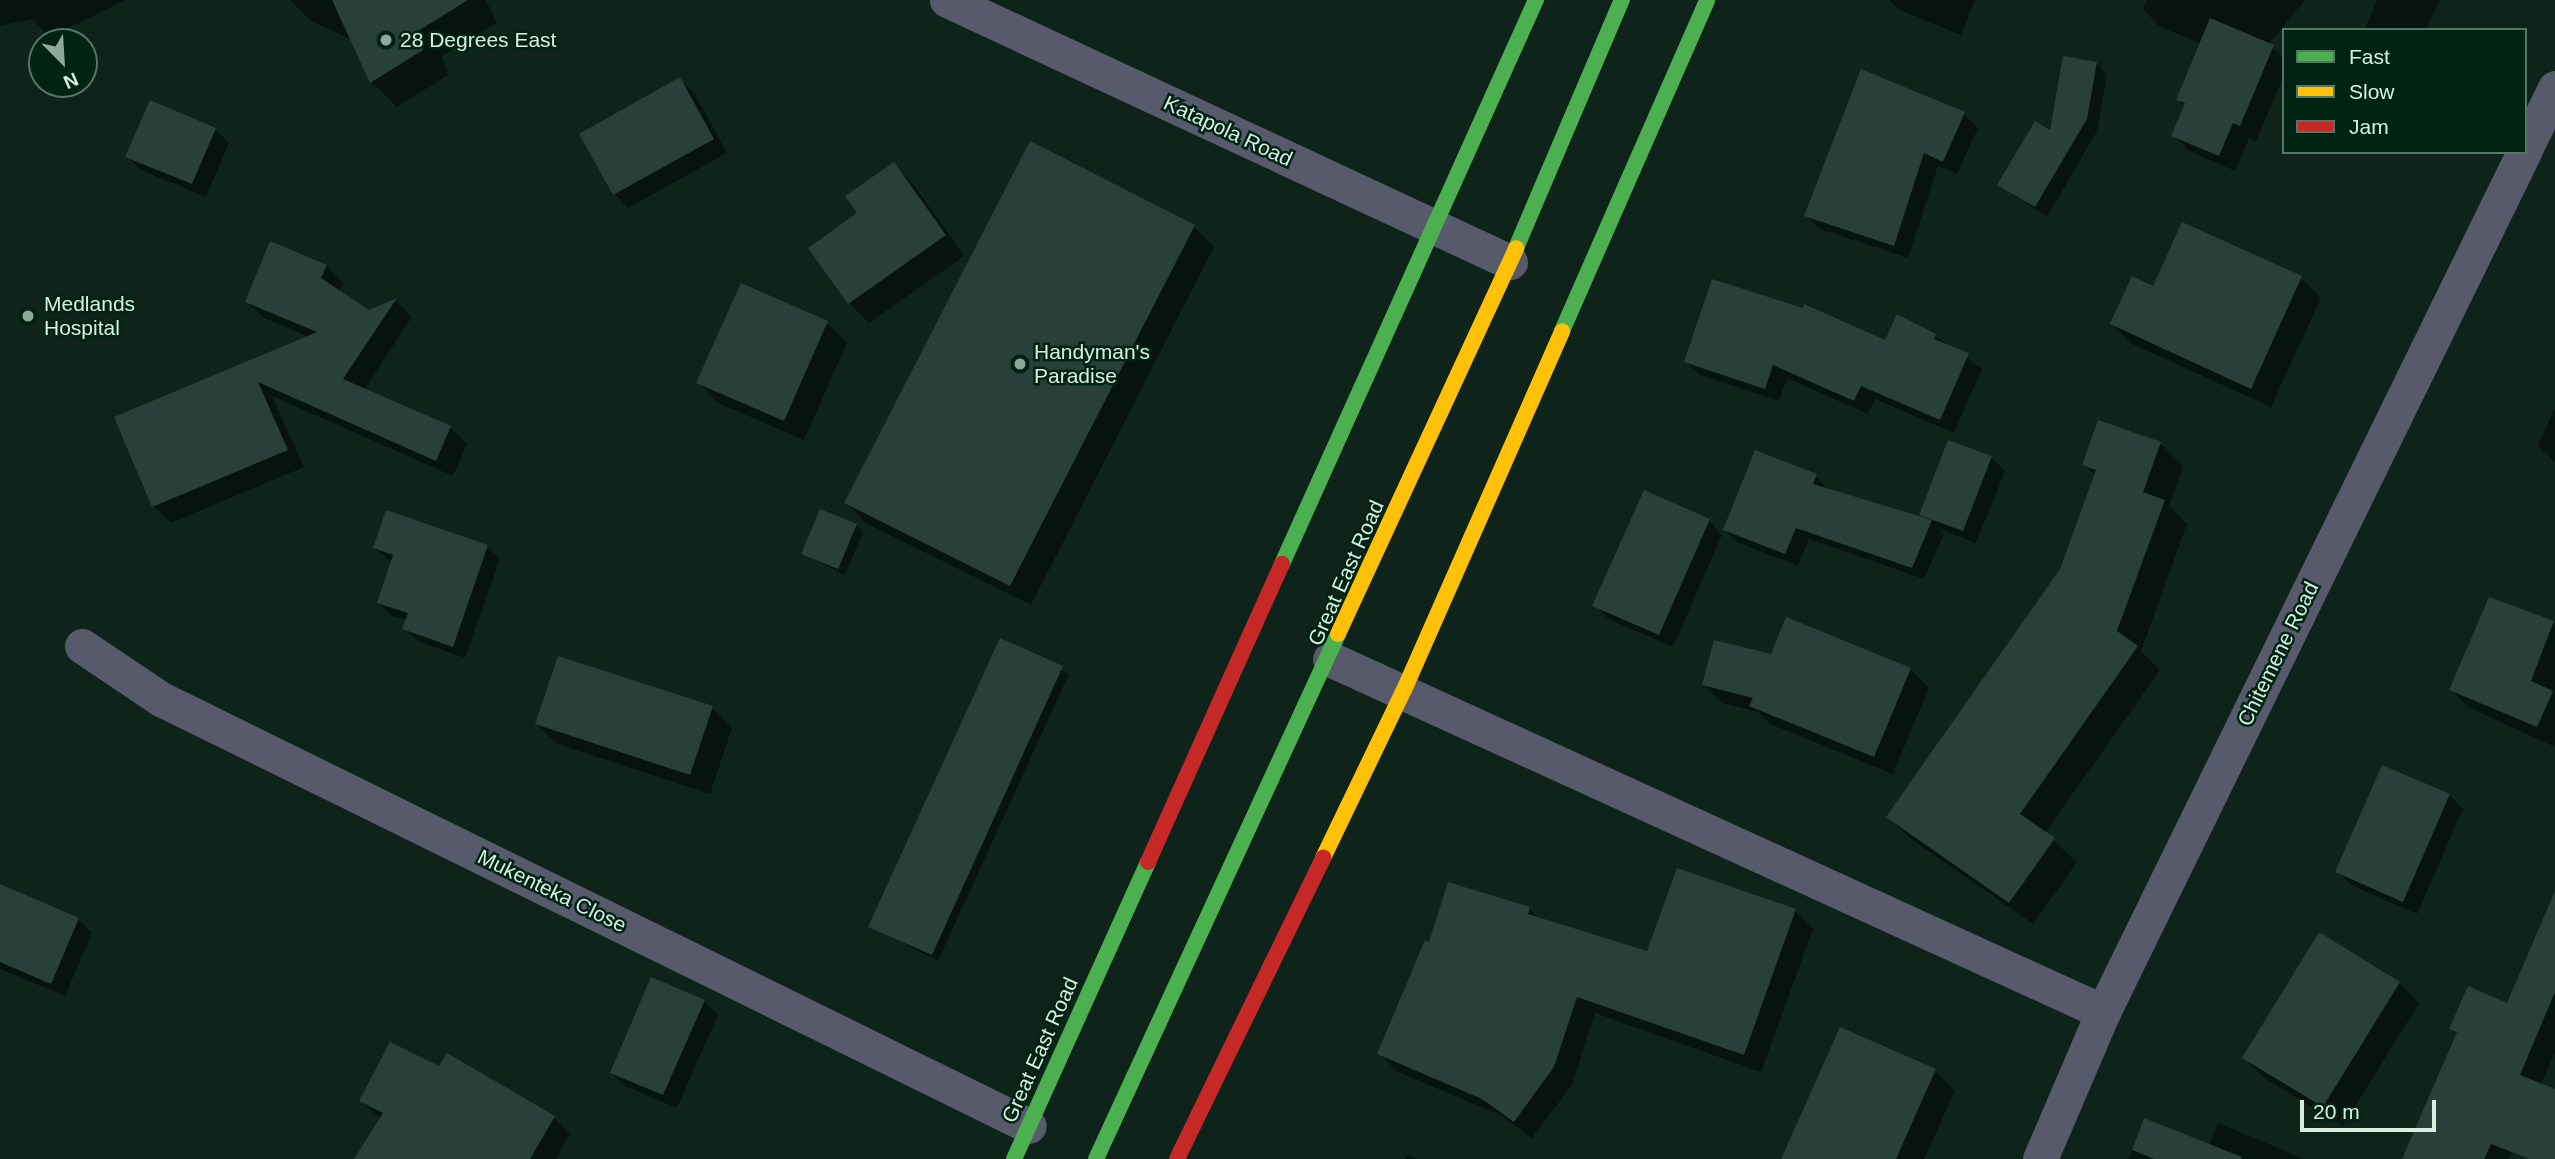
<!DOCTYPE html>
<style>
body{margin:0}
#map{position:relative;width:2555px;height:1159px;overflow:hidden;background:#0e241b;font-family:Helvetica,sans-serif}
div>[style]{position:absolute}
.shadow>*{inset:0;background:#0007}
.building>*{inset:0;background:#293f39}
.street>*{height:35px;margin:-17.5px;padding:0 17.5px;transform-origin:17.5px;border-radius:17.5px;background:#565a6a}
.fast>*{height:16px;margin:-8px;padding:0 8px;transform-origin:8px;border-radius:8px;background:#4caf50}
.slow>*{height:16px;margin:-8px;padding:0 8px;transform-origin:8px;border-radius:8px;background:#ffc107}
.jam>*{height:16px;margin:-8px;padding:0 8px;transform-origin:8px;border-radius:8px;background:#c62828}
.dots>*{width:19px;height:19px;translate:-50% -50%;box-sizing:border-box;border:4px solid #002314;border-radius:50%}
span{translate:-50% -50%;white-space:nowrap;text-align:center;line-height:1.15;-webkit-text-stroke:5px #002314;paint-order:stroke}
.poi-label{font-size:21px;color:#d5efe1}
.left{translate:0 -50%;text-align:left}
.street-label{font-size:21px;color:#d5efe1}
.legend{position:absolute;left:2282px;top:28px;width:245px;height:126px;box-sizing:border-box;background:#002314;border:2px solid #557566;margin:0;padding:9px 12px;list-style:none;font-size:21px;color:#d5efe1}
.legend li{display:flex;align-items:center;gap:14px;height:35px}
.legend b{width:35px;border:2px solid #557566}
.north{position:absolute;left:28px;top:28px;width:70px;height:70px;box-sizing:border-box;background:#002314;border:2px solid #557566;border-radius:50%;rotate:156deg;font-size:19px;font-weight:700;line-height:28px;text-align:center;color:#d5efe1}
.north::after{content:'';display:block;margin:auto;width:24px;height:32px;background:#8fa89c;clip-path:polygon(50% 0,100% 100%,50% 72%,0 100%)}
.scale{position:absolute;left:2300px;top:1100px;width:136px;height:32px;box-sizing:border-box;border:4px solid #d5efe1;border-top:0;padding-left:9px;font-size:21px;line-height:24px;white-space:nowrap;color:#d5efe1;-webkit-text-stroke:5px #002314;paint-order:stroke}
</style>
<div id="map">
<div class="shadow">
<div style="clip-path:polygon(0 0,126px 0,50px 37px,32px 19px,0 26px)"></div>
<div style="clip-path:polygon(290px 0,486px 0,497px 23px,442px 56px,448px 75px,397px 107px,372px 82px,352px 40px,311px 21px)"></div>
<div style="clip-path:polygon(1889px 0,1975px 0,1961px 35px,1900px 10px)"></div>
<div style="clip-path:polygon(2147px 0,2305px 0,2268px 45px,2284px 57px,2284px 75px,2256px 141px,2249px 138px,2235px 171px,2189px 151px,2173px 135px,2185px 107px,2178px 99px,2201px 44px,2159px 26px,2143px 9px)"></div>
<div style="clip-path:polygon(2377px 0,2440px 0,2426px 30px,2365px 30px)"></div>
<div style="clip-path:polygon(2096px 63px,2107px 75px,2097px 131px,2047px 217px,1999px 185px,2051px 132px)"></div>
<div style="clip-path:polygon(680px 80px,694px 93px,727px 153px,628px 208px,615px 194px)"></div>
<div style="clip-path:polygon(1964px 114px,1978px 128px,1957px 174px,1938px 166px,1908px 258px,1820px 229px,1806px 216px)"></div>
<div style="clip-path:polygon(215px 129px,229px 143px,206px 197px,141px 170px,127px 156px)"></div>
<div style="clip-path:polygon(1030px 143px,1194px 227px,1214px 247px,1031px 605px,866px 523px,846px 503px)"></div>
<div style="clip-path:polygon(893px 164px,913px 184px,964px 256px,869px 323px,849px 303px,859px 213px)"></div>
<div style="clip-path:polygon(2183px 224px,2301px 278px,2321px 298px,2271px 407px,2132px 344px,2112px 324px,2154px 288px)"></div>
<div style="clip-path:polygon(326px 266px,343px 283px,339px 292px,369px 312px,396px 301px,412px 317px,364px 390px,450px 427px,467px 444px,453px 476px,272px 396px,304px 467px,171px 523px,154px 506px,116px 418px,309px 337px,264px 318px,247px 302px)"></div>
<div style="clip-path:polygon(742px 285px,827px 323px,847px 343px,804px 440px,718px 403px,698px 383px)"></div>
<div style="clip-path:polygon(1935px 336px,1982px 369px,1954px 433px,1875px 399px,1868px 414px,1787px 378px,1779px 401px,1700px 375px,1686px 362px)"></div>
<div style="clip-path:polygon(2555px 407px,2555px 462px,2538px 446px)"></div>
<div style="clip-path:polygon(2160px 443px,2183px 466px,2169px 506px,2187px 524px,2141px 651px,2160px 670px,2045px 833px,2077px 862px,2033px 924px,1911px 839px,1888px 816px,2062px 570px,2096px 476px,2084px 465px)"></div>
<div style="clip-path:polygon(1991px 457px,2005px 471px,1976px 543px,1939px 529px,1944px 534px,1924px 579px,1809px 539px,1798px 566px,1737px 542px,1725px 530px,1816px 476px,1828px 490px,1928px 521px,1921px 514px)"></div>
<div style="clip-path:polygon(1709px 521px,1722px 535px,1673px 647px,1608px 619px,1595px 605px)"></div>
<div style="clip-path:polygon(856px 525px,863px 532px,845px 575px,803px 554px)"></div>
<div style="clip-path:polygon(487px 546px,500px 559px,465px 658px,417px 641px,404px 628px,407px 620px,392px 616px,379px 603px,392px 562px,375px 548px)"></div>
<div style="clip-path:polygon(2490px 599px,2555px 624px,2555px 747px,2468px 707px,2451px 690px)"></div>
<div style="clip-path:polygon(1001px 640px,1069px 674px,938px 961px,870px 926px)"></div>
<div style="clip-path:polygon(1772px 656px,1910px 669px,1929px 688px,1893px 774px,1770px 724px,1758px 712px,1722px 703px,1704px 685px)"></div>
<div style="clip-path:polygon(712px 708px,732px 728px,710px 794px,557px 744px,537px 724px)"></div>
<div style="clip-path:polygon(2449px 795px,2463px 809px,2417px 914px,2351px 885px,2337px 871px)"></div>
<div style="clip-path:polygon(0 886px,78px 919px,92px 933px,65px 996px,0 969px)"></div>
<div style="clip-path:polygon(1529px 908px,1540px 920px,1648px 953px,1795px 911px,1813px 929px,1761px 1072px,1595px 1013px,1572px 1085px,1532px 1138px,1502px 1116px,1396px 1071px,1379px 1053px,1430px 944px)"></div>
<div style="clip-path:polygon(2555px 922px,2555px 1052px,2509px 1159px,2408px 1159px,2458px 1035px,2451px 1029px,2508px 1005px)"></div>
<div style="clip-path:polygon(2399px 983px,2419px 1003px,2343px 1126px,2264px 1078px,2244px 1058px)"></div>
<div style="clip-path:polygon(704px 1001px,718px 1015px,677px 1108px,625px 1086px,612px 1073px)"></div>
<div style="clip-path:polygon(440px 1069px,554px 1118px,570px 1134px,556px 1159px,356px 1159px,381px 1119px,361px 1101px)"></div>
<div style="clip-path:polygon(1935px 1071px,1955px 1091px,1924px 1159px,1783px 1159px)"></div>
<div style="clip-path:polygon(2145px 1120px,2209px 1146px,2218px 1123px,2304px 1159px,2129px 1159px)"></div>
<div style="clip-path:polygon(1406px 1155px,1419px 1159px,1405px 1159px)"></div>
</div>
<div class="building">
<div style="clip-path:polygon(332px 0,468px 0,418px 31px,423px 50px,370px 83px)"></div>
<div style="clip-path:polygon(2210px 18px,2274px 45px,2240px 126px,2233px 123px,2219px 156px,2171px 136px,2185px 103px,2176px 100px)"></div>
<div style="clip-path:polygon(2063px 56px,2097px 62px,2087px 119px,2035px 207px,1997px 185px,2035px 121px,2050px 130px)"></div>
<div style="clip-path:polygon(1861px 69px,1965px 112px,1943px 162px,1924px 153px,1894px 246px,1804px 216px)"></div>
<div style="clip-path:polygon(680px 77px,714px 139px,613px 195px,579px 134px)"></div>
<div style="clip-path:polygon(150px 100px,216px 128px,192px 184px,125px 157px)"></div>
<div style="clip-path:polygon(1030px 141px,1195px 225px,1010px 586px,844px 503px)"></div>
<div style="clip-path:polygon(894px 162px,946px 235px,848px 304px,808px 248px,857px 213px,845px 196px)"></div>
<div style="clip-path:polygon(2182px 222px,2302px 276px,2251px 389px,2110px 324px,2132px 276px,2153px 286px)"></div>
<div style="clip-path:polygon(270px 241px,327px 265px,321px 278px,369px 310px,397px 298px,343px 379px,451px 426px,436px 461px,258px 382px,288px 450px,152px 507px,114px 417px,317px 332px,245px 302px)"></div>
<div style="clip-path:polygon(1712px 279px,1803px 308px,1804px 304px,1885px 340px,1897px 314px,1936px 334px,1934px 339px,1969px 353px,1940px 420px,1861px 386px,1854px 401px,1773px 365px,1765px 389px,1684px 362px)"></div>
<div style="clip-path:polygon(741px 283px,828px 321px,784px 421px,696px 383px)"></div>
<div style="clip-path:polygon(2098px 420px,2161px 442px,2143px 492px,2165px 500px,2117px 631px,2138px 646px,2020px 814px,2055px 838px,2009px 903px,1886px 817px,2060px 569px,2096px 470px,2082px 465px)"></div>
<div style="clip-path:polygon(1948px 440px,1992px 456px,1963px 531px,1919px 515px)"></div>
<div style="clip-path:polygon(1755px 450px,1817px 474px,1813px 484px,1932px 520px,1912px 568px,1796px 528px,1785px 554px,1723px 530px)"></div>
<div style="clip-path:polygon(1644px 490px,1710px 519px,1659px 635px,1592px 606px)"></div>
<div style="clip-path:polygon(820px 509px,857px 524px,838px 569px,801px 554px)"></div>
<div style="clip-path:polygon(386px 510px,488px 545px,453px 647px,402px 629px,408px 613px,377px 603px,393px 555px,373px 548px)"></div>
<div style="clip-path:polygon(2489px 597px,2554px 621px,2531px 681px,2553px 691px,2537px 727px,2449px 690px)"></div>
<div style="clip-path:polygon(1786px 617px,1911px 668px,1874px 757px,1749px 706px,1753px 698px,1702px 685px,1714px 640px,1771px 654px)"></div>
<div style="clip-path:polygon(1000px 638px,1063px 666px,932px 955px,868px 927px)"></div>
<div style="clip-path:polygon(558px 656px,713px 706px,690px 775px,535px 724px)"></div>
<div style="clip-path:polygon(2382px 765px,2450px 794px,2403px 902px,2335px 872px)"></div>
<div style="clip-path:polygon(1677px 868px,1796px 909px,1744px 1055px,1577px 997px,1554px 1067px,1514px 1122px,1482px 1099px,1377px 1054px,1425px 940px,1429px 942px,1448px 882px,1530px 907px,1528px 914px,1647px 951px)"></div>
<div style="clip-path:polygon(0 884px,79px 918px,51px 984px,0 962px)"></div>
<div style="clip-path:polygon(2555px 891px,2555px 992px,2520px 1075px,2555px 1089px,2555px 1159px,2530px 1159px,2491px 1144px,2484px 1159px,2402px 1159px,2457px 1032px,2449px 1029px,2468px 986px,2507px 1003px)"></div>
<div style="clip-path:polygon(2319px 932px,2400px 982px,2323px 1107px,2242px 1058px)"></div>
<div style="clip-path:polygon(651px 977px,705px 1000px,663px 1095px,610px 1073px)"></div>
<div style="clip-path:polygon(1840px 1027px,1936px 1069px,1896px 1159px,1781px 1159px)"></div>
<div style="clip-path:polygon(390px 1042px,439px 1066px,447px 1053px,555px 1116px,530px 1159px,354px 1159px,383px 1113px,359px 1101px)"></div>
<div style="clip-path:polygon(2144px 1118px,2242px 1157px,2241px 1159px,2154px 1159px,2132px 1150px)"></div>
</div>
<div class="street">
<div style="left:947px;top:0;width:621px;rotate:24.96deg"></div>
<div style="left:2525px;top:149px;width:68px;rotate:-63.8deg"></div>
<div style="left:82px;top:646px;width:95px;rotate:33.9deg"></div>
<div style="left:161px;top:699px;width:967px;rotate:26.19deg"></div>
<div style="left:1330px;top:659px;width:850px;rotate:24.54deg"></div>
<div style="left:2040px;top:1159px;width:160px;rotate:-66.8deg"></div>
<div style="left:2103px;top:1012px;width:958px;rotate:-63.92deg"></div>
</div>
<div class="fast">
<div style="left:1516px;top:248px;width:270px;rotate:-66.9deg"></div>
<div style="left:1562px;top:331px;width:361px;rotate:-66.3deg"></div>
<div style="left:1282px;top:564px;width:619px;rotate:-65.76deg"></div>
<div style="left:1014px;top:1159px;width:326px;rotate:-65.7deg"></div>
<div style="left:1096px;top:1159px;width:578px;rotate:-65.25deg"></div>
</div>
<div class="slow">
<div style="left:1338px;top:634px;width:425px;rotate:-65.2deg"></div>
<div style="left:1323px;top:858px;width:187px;rotate:-64.3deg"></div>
<div style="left:1404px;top:690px;width:392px;rotate:-66.2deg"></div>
</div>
<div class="jam">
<div style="left:1148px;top:862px;width:327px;rotate:-65.8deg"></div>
<div style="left:1177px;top:1159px;width:335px;rotate:-64.1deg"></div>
</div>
<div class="dots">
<div style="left:386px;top:40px;background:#8fa89c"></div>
<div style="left:28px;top:316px;background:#8fa89c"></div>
<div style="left:1020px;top:364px;background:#8fa89c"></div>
</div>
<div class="poi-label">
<span class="left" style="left:400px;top:40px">28 Degrees East</span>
<span class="left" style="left:44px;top:316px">Medlands<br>Hospital</span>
<span class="left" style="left:1034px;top:364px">Handyman's<br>Paradise</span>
</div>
<div class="street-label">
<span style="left:1228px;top:131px;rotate:25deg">Katapola Road</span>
<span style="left:1346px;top:573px;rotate:-66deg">Great East Road</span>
<span style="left:2278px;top:654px;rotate:-64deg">Chitemene Road</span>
<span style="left:552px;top:891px;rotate:26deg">Mukenteka Close</span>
<span style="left:1040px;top:1050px;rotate:-66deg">Great East Road</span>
</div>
<ul class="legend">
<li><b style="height:9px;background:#4caf50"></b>Fast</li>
<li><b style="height:9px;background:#ffc107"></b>Slow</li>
<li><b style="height:9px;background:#c62828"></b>Jam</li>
</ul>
<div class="north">N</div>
<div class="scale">20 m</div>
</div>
